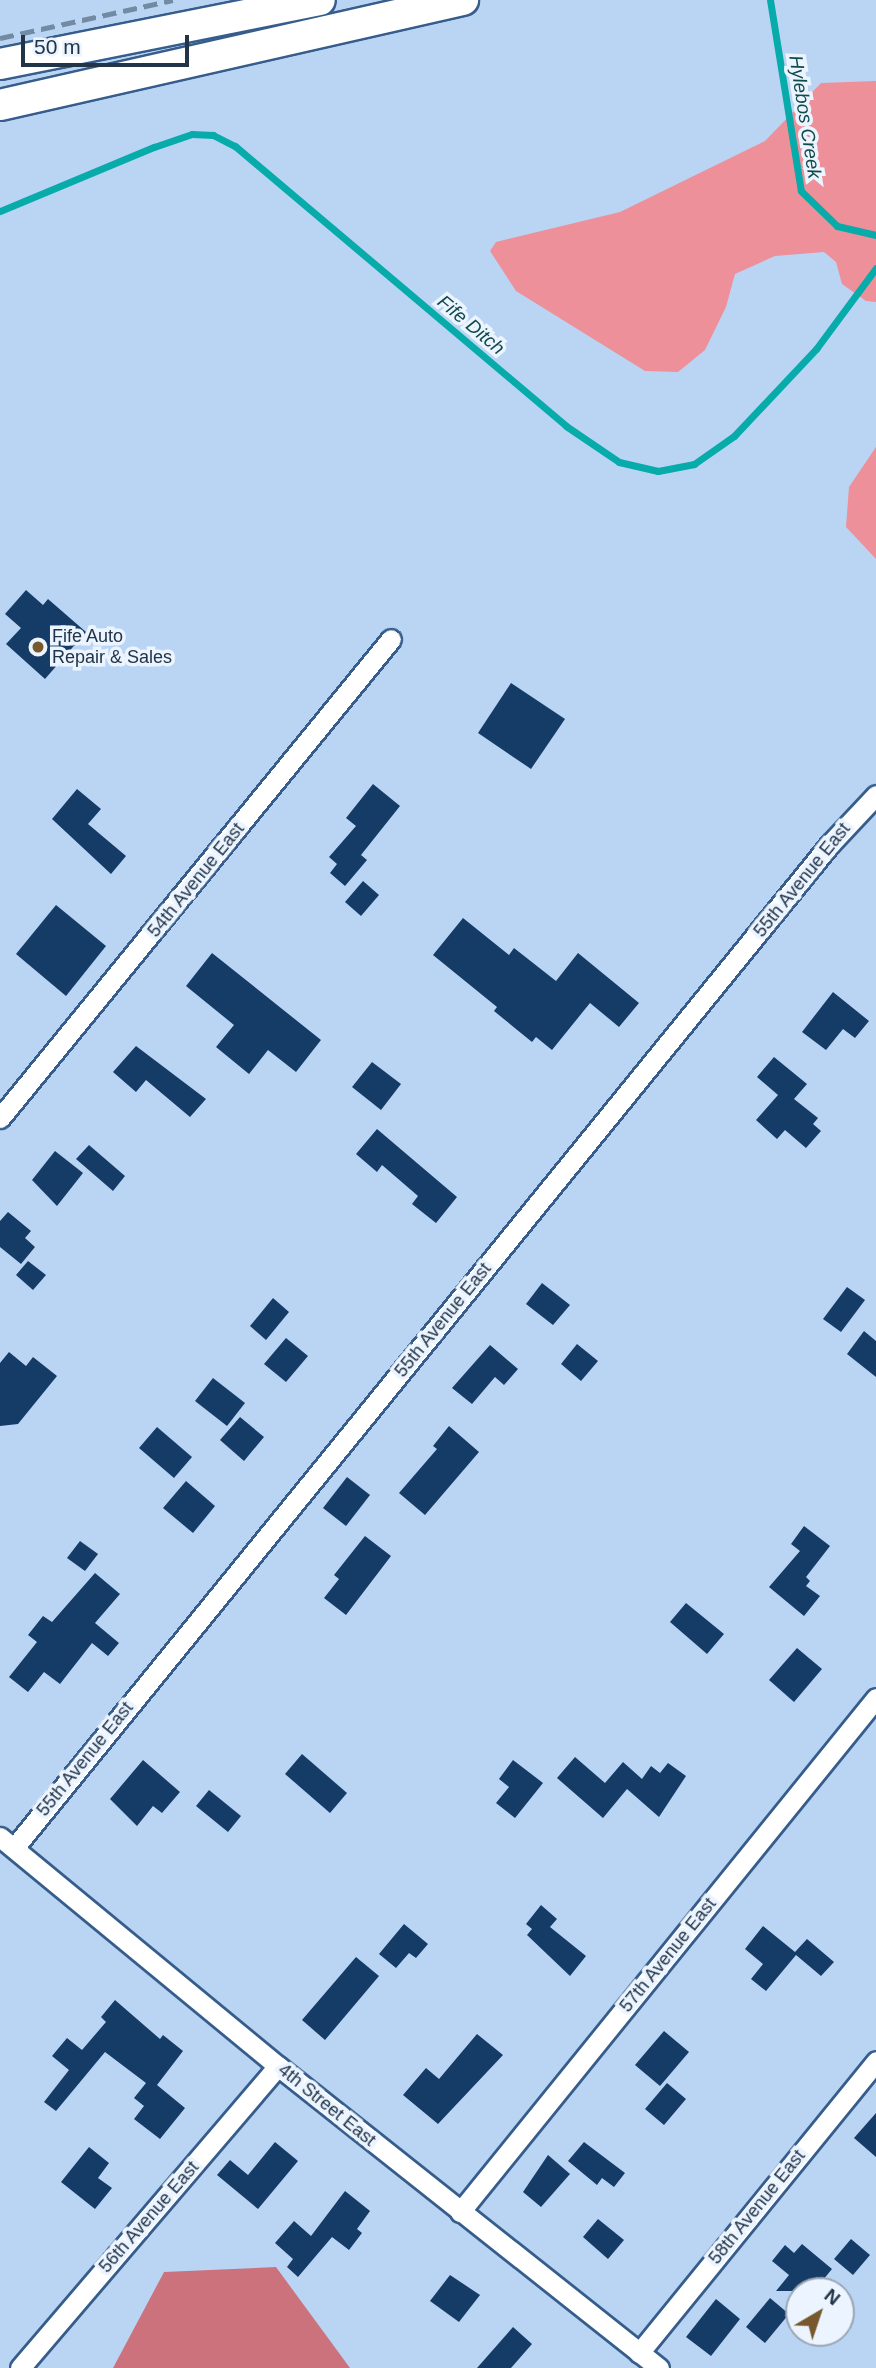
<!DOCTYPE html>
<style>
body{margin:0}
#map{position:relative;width:876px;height:2368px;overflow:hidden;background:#bad5f4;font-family:Helvetica,sans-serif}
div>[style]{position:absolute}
.green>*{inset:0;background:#ed909a}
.forest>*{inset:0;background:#cc727d}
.stream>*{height:7px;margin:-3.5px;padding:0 3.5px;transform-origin:3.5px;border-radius:3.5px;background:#07aba9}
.building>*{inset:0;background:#153c67}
.roads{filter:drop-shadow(2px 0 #365d8b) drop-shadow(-2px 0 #365d8b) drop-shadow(0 2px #365d8b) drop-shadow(0 -2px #365d8b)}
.minor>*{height:19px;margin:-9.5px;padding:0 9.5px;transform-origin:9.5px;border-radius:9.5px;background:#fff}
.primary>*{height:30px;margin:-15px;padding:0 15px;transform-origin:15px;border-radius:15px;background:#fff}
.rail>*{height:5px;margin-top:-2.5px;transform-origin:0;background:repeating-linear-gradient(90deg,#738aa3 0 14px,transparent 0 21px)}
.dots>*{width:19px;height:19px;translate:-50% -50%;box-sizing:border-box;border:4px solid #ebf4ff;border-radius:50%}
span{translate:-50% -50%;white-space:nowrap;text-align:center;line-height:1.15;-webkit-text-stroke:7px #ebf4ff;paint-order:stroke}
.poi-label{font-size:18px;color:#223448}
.left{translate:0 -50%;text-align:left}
.street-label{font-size:18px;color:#223448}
.water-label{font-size:19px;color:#104a49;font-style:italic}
.north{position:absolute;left:785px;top:2277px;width:70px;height:70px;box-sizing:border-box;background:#ebf4ff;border:2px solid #9ba7b6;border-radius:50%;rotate:39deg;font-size:19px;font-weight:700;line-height:28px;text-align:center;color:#223448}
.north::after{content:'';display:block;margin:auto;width:24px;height:32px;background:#78592e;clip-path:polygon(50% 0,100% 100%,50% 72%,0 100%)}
.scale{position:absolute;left:21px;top:35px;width:168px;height:32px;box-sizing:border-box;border:4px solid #223448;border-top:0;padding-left:9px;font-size:21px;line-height:24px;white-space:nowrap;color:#223448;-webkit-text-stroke:5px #ebf4ff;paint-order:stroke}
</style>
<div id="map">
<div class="green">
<div style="clip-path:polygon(876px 81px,876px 302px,866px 301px,842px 284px,836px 262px,824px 252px,775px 256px,735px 274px,726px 307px,705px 350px,678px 372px,645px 371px,516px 291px,490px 251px,496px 242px,620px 212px,765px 141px,821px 83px)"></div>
<div style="clip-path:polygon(876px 447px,876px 559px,846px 527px,849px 487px)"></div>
</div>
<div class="forest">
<div style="clip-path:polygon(276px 2267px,350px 2368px,113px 2368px,164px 2272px)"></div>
</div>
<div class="stream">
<div style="left:770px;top:0;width:193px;rotate:80.8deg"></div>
<div style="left:801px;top:191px;width:50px;rotate:44.2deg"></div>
<div style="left:837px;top:226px;width:40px;rotate:13deg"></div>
<div style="left:0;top:211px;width:167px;rotate:-22.6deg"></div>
<div style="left:154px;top:147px;width:40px;rotate:-18.9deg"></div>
<div style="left:192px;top:134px;width:21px;rotate:3deg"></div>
<div style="left:213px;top:135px;width:25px;rotate:27deg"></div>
<div style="left:235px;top:146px;width:434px;rotate:40.2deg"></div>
<div style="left:566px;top:426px;width:64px;rotate:34.2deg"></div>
<div style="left:619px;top:462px;width:40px;rotate:13deg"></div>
<div style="left:658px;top:471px;width:37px;rotate:-11deg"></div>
<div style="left:694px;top:464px;width:49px;rotate:-35deg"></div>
<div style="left:734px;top:436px;width:120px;rotate:-46.7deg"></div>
<div style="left:816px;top:349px;width:101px;rotate:-53.5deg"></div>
</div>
<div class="building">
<div style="clip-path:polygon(26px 590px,43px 605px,48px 599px,86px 632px,45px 679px,6px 644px,21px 628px,5px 614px)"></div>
<div style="clip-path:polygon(511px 683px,565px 719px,531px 769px,478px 733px)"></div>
<div style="clip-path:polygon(373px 784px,400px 806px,361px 855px,367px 860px,345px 886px,330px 873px,337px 864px,329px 857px,356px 826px,346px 818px)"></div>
<div style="clip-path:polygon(77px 789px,101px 809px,88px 824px,126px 856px,111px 874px,52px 819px)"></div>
<div style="clip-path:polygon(363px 881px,379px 895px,361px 916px,345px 902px)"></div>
<div style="clip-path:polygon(56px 905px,106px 946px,66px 996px,16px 954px)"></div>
<div style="clip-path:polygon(463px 918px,509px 955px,514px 948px,556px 981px,578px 953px,639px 1003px,619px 1027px,590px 1003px,552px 1050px,536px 1037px,532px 1042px,494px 1011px,497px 1007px,433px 955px)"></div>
<div style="clip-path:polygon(212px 953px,321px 1040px,296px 1072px,268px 1050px,249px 1074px,216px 1047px,234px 1025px,186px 986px)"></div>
<div style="clip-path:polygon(833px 992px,869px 1021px,855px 1038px,843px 1029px,826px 1050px,802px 1032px)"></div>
<div style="clip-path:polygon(136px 1046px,206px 1099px,190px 1117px,146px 1080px,136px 1092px,113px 1072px)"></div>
<div style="clip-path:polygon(774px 1057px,807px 1084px,794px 1099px,818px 1118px,813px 1124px,821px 1131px,806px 1148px,785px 1130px,777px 1139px,756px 1120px,778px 1095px,757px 1077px)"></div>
<div style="clip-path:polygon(372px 1062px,401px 1084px,381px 1110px,352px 1087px)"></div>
<div style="clip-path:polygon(377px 1129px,457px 1197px,436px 1223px,412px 1204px,418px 1196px,382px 1165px,377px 1172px,356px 1154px)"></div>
<div style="clip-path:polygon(89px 1145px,125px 1176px,113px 1191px,76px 1159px)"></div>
<div style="clip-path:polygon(55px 1151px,83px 1173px,57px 1206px,32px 1180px)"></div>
<div style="clip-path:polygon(8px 1212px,31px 1231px,25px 1238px,35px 1247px,21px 1264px,0 1247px,0 1221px)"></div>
<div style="clip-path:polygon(28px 1261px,46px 1275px,33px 1290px,16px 1275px)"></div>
<div style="clip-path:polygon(542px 1283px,570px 1305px,553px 1325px,526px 1304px)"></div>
<div style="clip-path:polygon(847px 1287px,865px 1300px,841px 1332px,823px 1319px)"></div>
<div style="clip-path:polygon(273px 1298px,289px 1312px,266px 1340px,250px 1326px)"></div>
<div style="clip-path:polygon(864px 1331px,876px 1341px,876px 1377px,847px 1354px)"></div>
<div style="clip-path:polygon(286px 1338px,308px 1356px,286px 1382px,264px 1364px)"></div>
<div style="clip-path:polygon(577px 1344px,598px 1361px,581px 1381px,561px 1364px)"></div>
<div style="clip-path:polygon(490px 1345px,518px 1369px,504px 1385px,495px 1377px,472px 1404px,452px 1388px)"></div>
<div style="clip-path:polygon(9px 1352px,26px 1366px,33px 1357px,57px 1376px,18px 1424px,0 1426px,0 1363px)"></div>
<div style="clip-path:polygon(213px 1378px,245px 1403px,227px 1426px,195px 1401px)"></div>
<div style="clip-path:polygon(240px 1417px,264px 1437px,244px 1461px,220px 1440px)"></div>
<div style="clip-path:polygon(449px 1426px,479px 1452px,425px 1515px,399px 1493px,437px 1449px,433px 1446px)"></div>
<div style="clip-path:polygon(157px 1427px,192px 1457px,174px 1478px,139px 1448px)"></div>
<div style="clip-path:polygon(347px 1477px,370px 1495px,346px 1526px,323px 1508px)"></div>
<div style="clip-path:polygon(186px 1481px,215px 1506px,193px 1533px,163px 1508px)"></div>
<div style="clip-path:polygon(804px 1526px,830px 1546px,806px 1577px,810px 1581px,806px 1586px,820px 1596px,804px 1616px,769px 1587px,800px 1551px,791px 1544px)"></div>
<div style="clip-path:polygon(365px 1536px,391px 1556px,346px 1615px,324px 1598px,339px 1579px,334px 1575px)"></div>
<div style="clip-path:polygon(80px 1541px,98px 1554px,85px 1571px,67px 1558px)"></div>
<div style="clip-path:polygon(95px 1573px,120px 1594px,95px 1623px,119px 1643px,108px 1656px,92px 1643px,60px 1684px,44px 1672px,28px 1692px,9px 1677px,37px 1642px,28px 1635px,43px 1616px,52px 1622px)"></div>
<div style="clip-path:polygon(686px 1603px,724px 1634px,707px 1654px,670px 1622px)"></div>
<div style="clip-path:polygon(797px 1648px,822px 1669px,794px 1702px,769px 1680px)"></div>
<div style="clip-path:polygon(302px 1754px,347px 1793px,330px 1813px,285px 1774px)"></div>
<div style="clip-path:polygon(575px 1757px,605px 1783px,623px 1762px,642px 1779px,651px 1766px,660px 1773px,668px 1763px,686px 1776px,659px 1817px,627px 1789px,603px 1818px,557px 1778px)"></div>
<div style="clip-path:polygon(143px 1760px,180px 1792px,162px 1813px,153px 1806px,137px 1826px,110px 1799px)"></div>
<div style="clip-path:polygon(513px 1760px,543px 1783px,515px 1818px,496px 1803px,509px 1787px,499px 1779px)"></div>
<div style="clip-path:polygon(209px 1790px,241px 1816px,228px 1832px,196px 1806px)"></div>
<div style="clip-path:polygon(541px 1905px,557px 1919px,550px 1927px,586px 1956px,570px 1976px,527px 1935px,532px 1929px,526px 1924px)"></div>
<div style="clip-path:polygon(404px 1924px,428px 1944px,416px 1958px,409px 1953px,396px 1968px,379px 1954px)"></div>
<div style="clip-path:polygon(763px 1926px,795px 1952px,807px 1939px,834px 1962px,821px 1976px,796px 1955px,766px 1991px,751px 1979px,763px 1964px,745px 1949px)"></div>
<div style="clip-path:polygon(356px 1957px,379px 1976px,325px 2040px,302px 2020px)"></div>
<div style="clip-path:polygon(115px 2000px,160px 2039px,163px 2035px,183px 2051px,157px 2085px,185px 2108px,160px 2139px,134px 2119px,144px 2106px,134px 2098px,146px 2083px,105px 2052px,56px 2111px,44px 2102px,69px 2070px,52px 2056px,67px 2038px,82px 2050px,106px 2022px,101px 2017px)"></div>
<div style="clip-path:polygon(664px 2031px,689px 2052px,660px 2086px,635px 2065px)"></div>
<div style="clip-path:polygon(477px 2034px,503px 2055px,438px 2124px,403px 2095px,426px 2068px,439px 2079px)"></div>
<div style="clip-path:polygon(667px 2083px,686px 2099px,664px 2125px,645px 2109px)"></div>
<div style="clip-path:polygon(876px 2113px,876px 2157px,854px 2138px)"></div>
<div style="clip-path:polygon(275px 2142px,298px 2161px,258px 2209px,217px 2175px,230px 2160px,248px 2175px)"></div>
<div style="clip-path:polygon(584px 2142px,625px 2173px,614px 2187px,602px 2178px,597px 2185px,568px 2161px)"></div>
<div style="clip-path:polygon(89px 2147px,109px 2163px,98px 2178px,112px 2188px,95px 2209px,61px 2182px)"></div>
<div style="clip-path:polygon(548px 2155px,570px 2174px,541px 2207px,523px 2192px)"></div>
<div style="clip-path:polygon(345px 2191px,370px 2211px,357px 2229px,362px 2233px,349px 2250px,332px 2237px,298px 2277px,287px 2267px,293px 2259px,275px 2243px,294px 2221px,311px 2236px)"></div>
<div style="clip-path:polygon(598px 2219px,624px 2240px,608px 2259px,583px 2237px)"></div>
<div style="clip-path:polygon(851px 2239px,870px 2255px,853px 2275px,834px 2259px)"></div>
<div style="clip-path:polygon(802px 2244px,832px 2269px,814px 2291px,776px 2291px,789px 2275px,772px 2261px,785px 2245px,794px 2253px)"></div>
<div style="clip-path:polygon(450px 2275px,480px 2295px,459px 2322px,430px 2301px)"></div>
<div style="clip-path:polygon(770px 2298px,789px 2314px,765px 2343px,746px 2327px)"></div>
<div style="clip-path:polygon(716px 2299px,740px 2319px,711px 2356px,686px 2337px)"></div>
<div style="clip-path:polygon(513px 2327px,532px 2344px,511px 2368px,477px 2368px)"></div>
</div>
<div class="roads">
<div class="minor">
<div style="left:0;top:1118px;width:618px;rotate:-50.78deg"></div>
<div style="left:0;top:1837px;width:360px;rotate:39.5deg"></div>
<div style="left:278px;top:2066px;width:486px;rotate:38.4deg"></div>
<div style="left:14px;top:1848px;width:1294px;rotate:-50.9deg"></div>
<div style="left:830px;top:844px;width:67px;rotate:-46.8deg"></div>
<div style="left:460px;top:2212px;width:661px;rotate:-51.02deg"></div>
<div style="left:639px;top:2353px;width:376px;rotate:-50.9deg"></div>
<div style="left:20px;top:2368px;width:397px;rotate:-49.5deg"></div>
</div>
<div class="primary">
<div style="left:0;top:64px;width:326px;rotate:-11.3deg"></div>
<div style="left:0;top:105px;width:475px;rotate:-12.8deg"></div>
</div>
</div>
<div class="rail">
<div style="left:0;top:38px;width:177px;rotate:-12.4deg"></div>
</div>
<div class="dots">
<div style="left:38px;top:647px;background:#78592e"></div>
</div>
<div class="poi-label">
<span class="left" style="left:52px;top:647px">Fife Auto<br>Repair &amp; Sales</span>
</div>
<div class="street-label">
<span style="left:196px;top:880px;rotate:-51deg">54th Avenue East</span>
<span style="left:802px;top:880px;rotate:-51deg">55th Avenue East</span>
<span style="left:443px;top:1320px;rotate:-51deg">55th Avenue East</span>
<span style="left:85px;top:1759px;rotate:-51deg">55th Avenue East</span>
<span style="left:668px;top:1955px;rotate:-51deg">57th Avenue East</span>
<span style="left:327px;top:2105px;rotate:39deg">4th Street East</span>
<span style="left:757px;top:2207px;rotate:-51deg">58th Avenue East</span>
<span style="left:149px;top:2217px;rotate:-49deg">56th Avenue East</span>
</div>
<div class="water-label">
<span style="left:805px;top:117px;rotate:81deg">Hylebos Creek</span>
<span style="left:471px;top:325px;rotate:40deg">Fife Ditch</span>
</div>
<div class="north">N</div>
<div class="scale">50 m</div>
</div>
